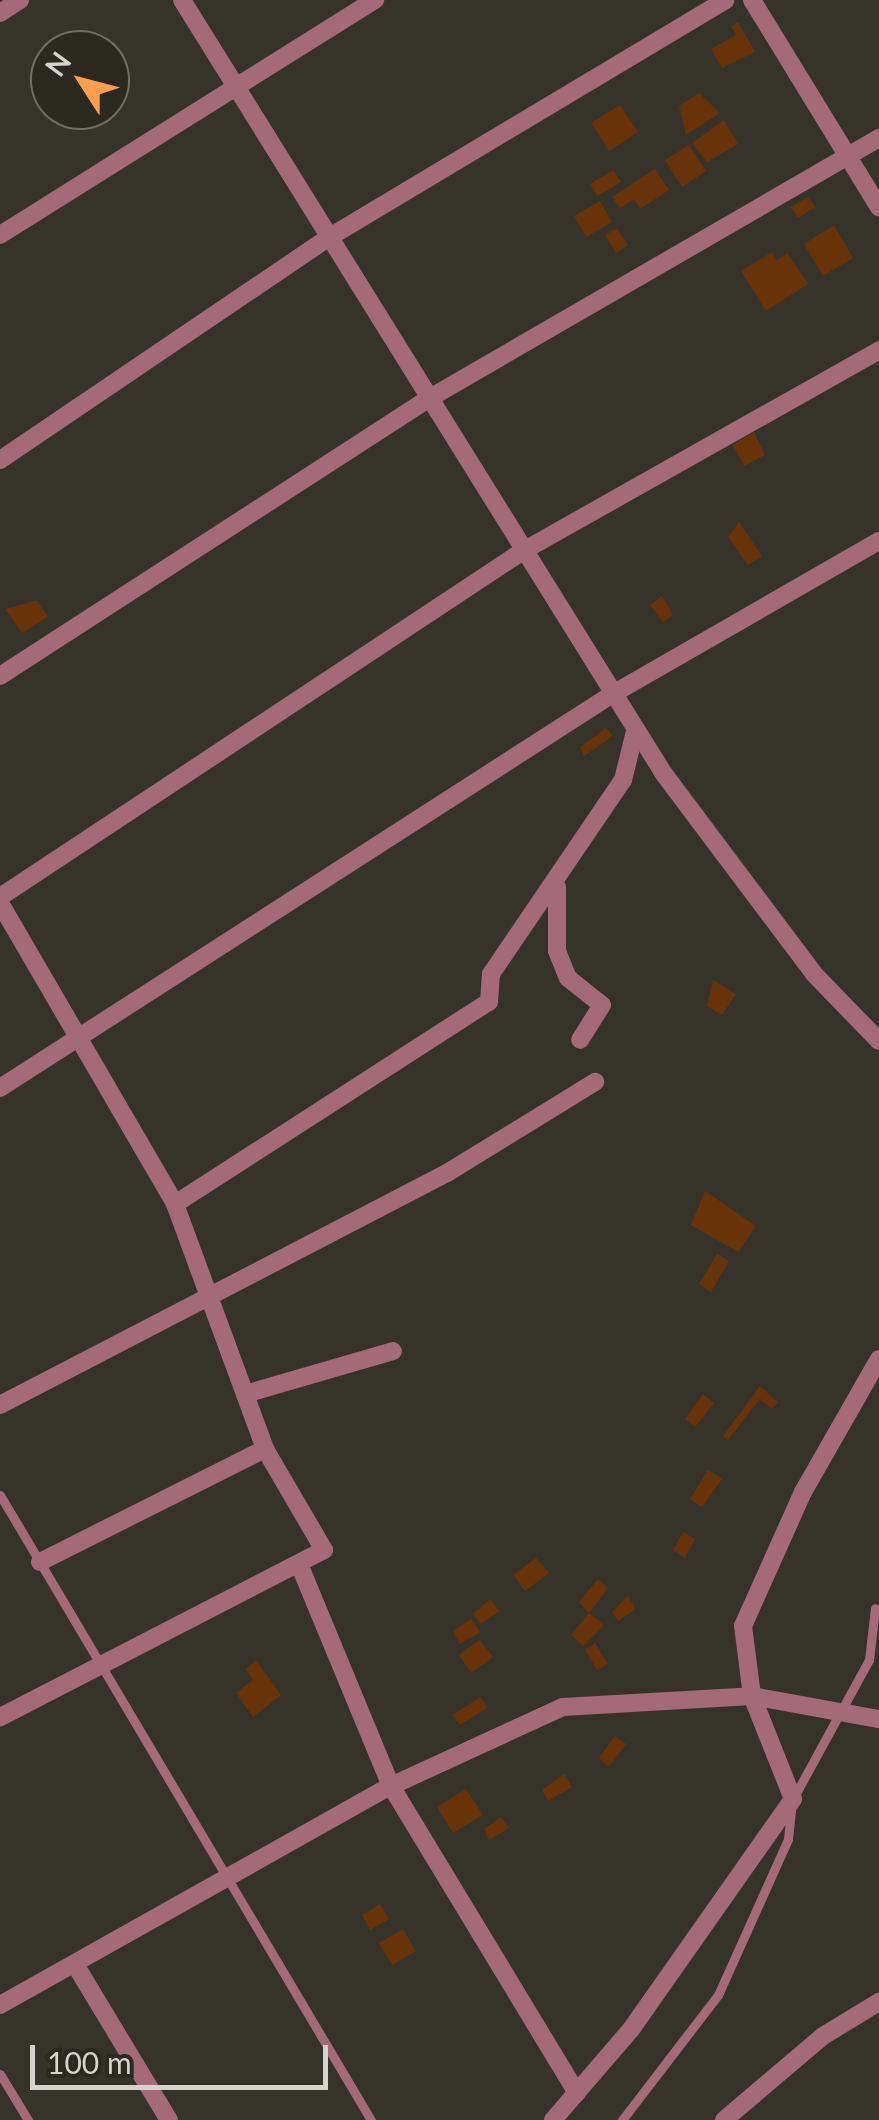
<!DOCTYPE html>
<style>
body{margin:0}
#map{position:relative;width:879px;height:2120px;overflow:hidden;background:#36332a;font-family:Lato,sans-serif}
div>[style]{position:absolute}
.building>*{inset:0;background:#693309}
.lane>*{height:9px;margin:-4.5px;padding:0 4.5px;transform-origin:4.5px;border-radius:4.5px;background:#a56a79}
.street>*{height:18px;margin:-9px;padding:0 9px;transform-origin:9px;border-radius:9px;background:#a56a79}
span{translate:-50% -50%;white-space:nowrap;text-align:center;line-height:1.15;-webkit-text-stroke:10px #2c2920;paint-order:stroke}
.north{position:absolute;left:30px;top:30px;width:100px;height:100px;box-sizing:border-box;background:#2c2920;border:2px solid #706d66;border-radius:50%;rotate:306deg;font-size:28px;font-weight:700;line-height:40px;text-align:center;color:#d5d3ce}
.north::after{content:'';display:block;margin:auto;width:35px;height:45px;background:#fa9f4f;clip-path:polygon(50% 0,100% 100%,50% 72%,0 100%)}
.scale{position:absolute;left:30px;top:2045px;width:298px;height:45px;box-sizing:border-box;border:5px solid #d5d3ce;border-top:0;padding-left:12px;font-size:30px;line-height:35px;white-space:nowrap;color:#d5d3ce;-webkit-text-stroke:8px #2c2920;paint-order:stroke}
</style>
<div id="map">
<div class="building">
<div style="clip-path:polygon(738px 22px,755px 52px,722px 68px,711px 49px,736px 35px,731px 26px)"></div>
<div style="clip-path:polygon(699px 93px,720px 113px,686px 135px,679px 106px)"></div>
<div style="clip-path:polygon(620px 105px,638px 132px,609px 151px,591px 123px)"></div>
<div style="clip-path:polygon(724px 120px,738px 144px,707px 162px,692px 143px)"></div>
<div style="clip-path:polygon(689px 145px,706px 171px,682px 187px,665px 160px)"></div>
<div style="clip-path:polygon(655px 169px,669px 190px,640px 209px,634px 199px,620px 208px,612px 197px)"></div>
<div style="clip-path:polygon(613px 170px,621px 182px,598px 196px,590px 184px)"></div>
<div style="clip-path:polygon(808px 197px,815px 207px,798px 218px,791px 207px)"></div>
<div style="clip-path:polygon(600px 201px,612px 222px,586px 237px,574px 216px)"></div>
<div style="clip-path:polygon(834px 225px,853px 258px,823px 276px,804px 244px)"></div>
<div style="clip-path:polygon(617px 228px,628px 245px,616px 253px,605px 235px)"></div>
<div style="clip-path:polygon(772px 252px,777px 260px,787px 253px,808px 284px,766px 311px,741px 271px)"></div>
<div style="clip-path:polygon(754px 432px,765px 455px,744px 466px,733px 445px)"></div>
<div style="clip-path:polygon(739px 522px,762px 556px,748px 565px,728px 537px)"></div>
<div style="clip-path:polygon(662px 596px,673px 615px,663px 622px,650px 605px)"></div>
<div style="clip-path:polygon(37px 600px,48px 617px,22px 633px,5px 609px)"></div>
<div style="clip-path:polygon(606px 728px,613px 736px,584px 756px,580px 747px)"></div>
<div style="clip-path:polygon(713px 980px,736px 994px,722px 1015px,707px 1006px)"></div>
<div style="clip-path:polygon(705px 1191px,756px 1226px,738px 1252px,691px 1225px)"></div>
<div style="clip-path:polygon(717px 1254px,729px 1261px,711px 1292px,699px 1284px)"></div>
<div style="clip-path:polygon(760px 1386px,778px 1402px,772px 1409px,760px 1399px,728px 1440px,723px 1436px)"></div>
<div style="clip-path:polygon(703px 1394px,714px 1403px,695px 1427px,685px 1419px)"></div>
<div style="clip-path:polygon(708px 1470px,722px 1479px,702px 1507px,690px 1499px)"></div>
<div style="clip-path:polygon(683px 1532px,695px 1539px,685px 1558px,673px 1550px)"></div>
<div style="clip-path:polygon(536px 1558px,549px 1573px,525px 1591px,513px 1575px)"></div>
<div style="clip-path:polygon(598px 1579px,608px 1588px,589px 1613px,604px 1625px,583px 1646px,571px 1635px,589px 1613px,579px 1602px)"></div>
<div style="clip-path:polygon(628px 1596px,636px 1609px,618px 1621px,612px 1612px)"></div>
<div style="clip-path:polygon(490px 1599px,500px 1611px,481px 1624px,473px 1614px)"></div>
<div style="clip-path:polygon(471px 1619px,481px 1632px,459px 1644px,453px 1631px)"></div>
<div style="clip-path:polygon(480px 1640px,493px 1657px,471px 1673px,459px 1655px)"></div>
<div style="clip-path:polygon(595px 1643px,608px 1664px,597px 1670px,585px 1650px)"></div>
<div style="clip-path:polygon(256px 1660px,281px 1695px,253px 1717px,236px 1693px,253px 1680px,246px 1669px)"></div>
<div style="clip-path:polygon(481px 1697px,487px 1708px,460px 1725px,452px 1715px)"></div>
<div style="clip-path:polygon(615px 1736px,626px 1744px,609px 1767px,599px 1758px)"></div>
<div style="clip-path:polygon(564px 1774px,572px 1787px,548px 1801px,542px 1790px)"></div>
<div style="clip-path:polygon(466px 1789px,483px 1815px,453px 1833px,437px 1807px)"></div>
<div style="clip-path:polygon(501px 1817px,509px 1828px,489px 1840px,484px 1829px)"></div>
<div style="clip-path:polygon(380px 1904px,389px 1919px,370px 1930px,362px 1915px)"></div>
<div style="clip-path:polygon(403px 1929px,416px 1951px,392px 1965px,379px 1943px)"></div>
</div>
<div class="lane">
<div style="left:0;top:1495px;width:727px;rotate:59.31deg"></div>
<div style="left:795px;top:1795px;width:154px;rotate:-61.3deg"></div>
<div style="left:869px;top:1660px;width:52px;rotate:-83.4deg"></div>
<div style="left:0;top:2074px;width:54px;rotate:58.7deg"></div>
<div style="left:622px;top:2120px;width:158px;rotate:-52.5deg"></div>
<div style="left:718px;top:1995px;width:171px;rotate:-65.8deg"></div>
<div style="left:788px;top:1839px;width:29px;rotate:-84deg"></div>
</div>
<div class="street">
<div style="left:182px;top:0;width:912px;rotate:58.09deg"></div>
<div style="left:664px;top:774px;width:251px;rotate:53.1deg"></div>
<div style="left:815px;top:975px;width:92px;rotate:45.9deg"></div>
<div style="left:752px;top:0;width:243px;rotate:58.5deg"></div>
<div style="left:0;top:13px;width:24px;rotate:-33deg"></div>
<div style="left:0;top:235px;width:443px;rotate:-32.1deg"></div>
<div style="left:0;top:460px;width:396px;rotate:-34.1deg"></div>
<div style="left:328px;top:238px;width:463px;rotate:-30.9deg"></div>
<div style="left:0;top:676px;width:510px;rotate:-32.91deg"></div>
<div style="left:428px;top:399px;width:521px;rotate:-30.06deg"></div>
<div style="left:557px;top:887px;width:64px;rotate:90deg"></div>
<div style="left:557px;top:951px;width:29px;rotate:68deg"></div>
<div style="left:568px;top:978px;width:43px;rotate:38.5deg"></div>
<div style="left:602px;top:1005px;width:41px;rotate:122.2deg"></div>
<div style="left:0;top:897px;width:627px;rotate:-33.49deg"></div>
<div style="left:523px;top:551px;width:409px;rotate:-29.4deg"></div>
<div style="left:0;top:903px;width:348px;rotate:59.8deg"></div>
<div style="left:175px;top:1204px;width:261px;rotate:69.8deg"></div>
<div style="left:265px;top:1449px;width:117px;rotate:59.7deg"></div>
<div style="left:324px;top:1550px;width:365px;rotate:152.7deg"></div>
<div style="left:0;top:1088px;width:726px;rotate:-32.75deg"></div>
<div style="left:611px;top:695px;width:309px;rotate:-29.9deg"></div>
<div style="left:175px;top:1204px;width:373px;rotate:-32.8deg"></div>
<div style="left:489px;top:1002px;width:28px;rotate:-86deg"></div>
<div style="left:491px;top:974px;width:235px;rotate:-55.8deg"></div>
<div style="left:623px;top:780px;width:50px;rotate:-76.2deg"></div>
<div style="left:245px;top:1394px;width:154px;rotate:-16.2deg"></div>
<div style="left:0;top:1405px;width:504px;rotate:-27.43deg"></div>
<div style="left:447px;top:1173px;width:174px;rotate:-31.6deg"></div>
<div style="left:40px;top:1562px;width:252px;rotate:-26.7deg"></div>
<div style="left:299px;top:1564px;width:240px;rotate:67.5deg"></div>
<div style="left:391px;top:1786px;width:359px;rotate:58.8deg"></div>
<div style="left:76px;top:1966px;width:180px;rotate:58.9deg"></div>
<div style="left:0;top:2005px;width:448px;rotate:-29.3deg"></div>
<div style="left:391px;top:1786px;width:189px;rotate:-24.7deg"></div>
<div style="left:563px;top:1707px;width:189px;rotate:-3.3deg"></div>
<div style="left:752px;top:1696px;width:129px;rotate:10.3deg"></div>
<div style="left:553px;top:2120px;width:121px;rotate:-49.3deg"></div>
<div style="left:632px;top:2028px;width:280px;rotate:-54.9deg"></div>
<div style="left:793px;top:1799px;width:111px;rotate:-111.7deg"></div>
<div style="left:752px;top:1696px;width:71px;rotate:-97.3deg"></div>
<div style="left:743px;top:1626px;width:147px;rotate:-65.9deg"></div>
<div style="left:803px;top:1492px;width:153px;rotate:-60.3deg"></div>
<div style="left:724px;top:2120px;width:130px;rotate:-40.3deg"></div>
<div style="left:823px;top:2036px;width:66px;rotate:-31.3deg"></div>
</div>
<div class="north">N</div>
<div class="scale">100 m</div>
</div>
